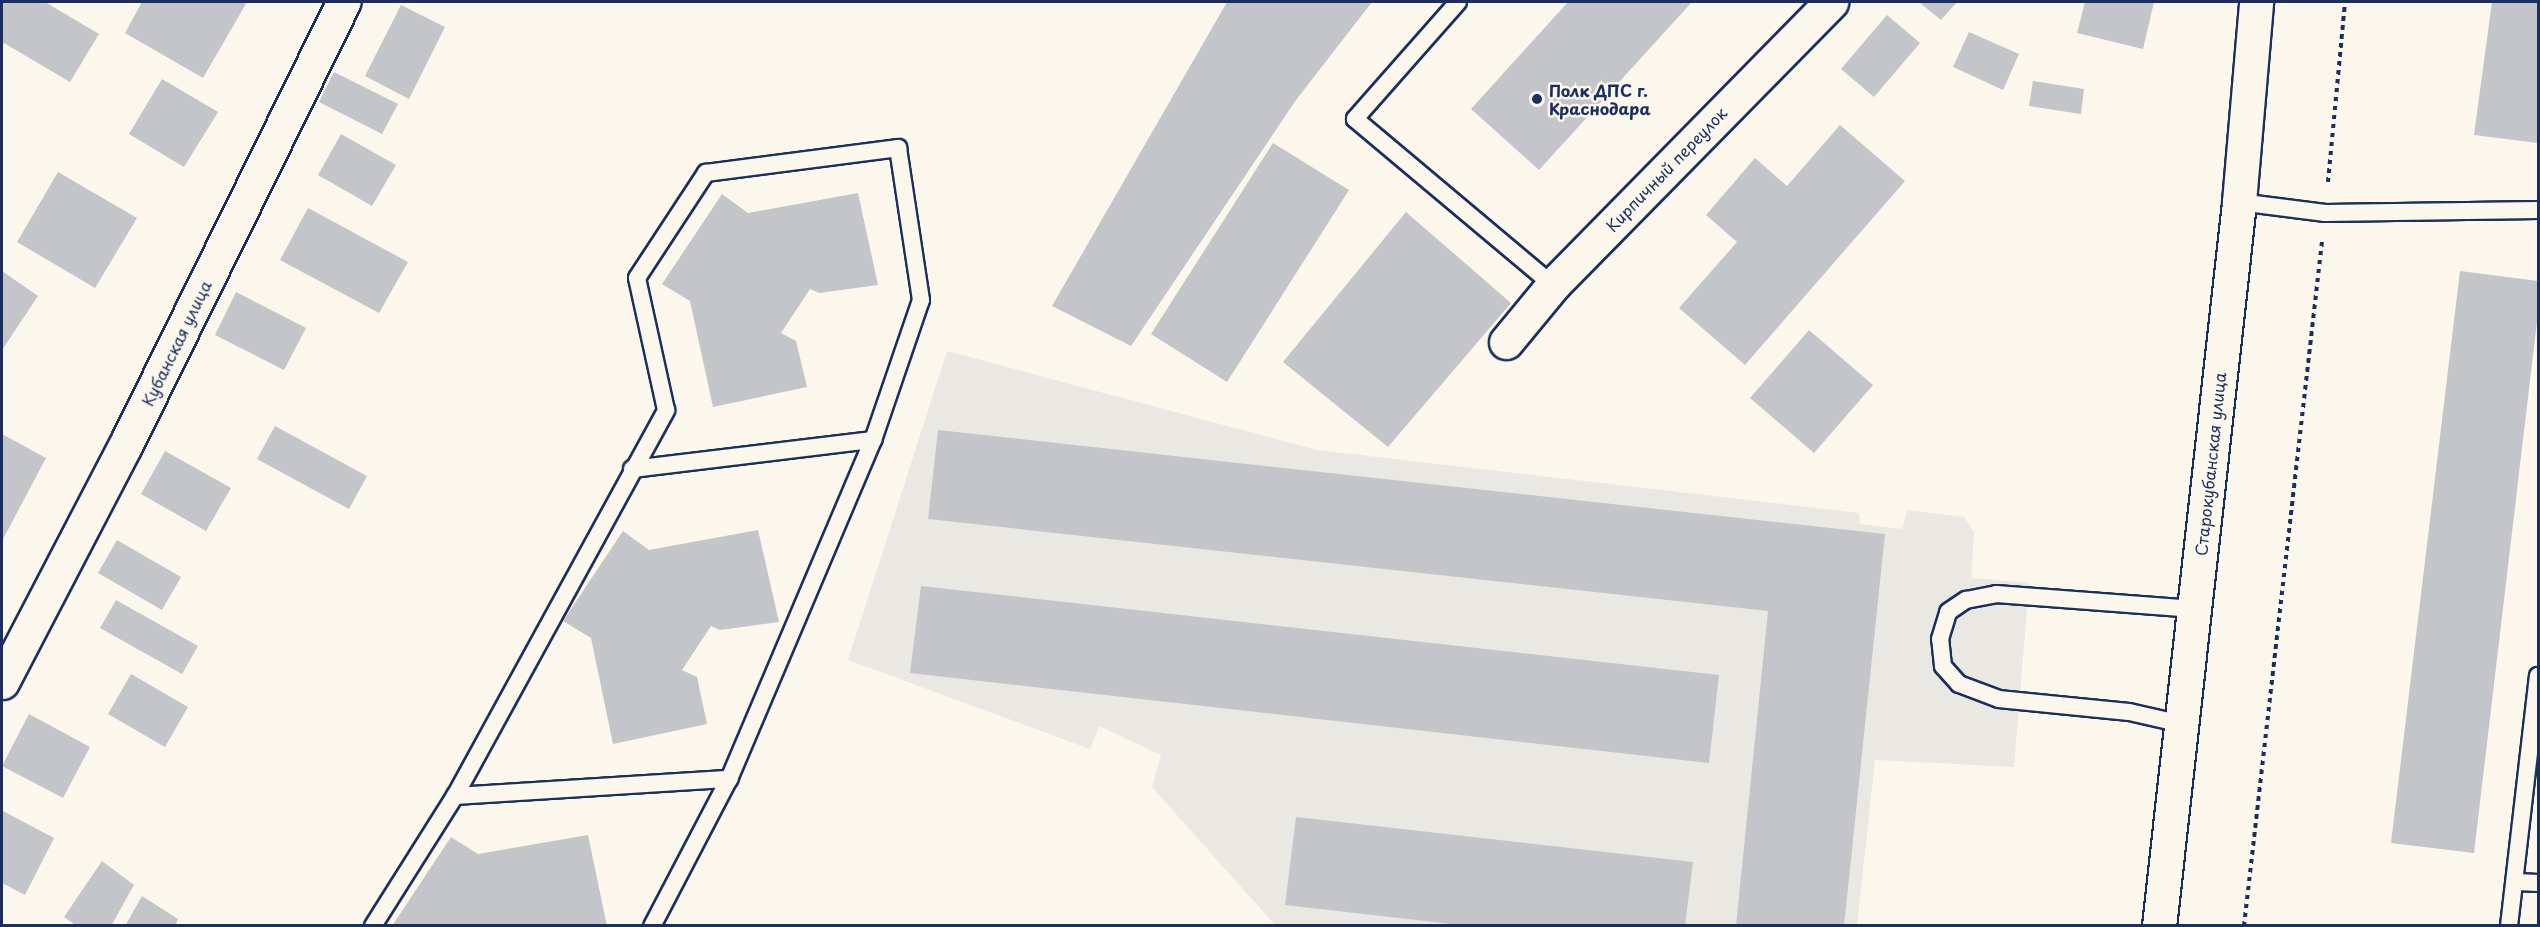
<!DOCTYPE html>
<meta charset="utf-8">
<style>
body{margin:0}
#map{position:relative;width:2540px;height:927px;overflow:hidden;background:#fbf7ec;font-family:"Playpen Sans",sans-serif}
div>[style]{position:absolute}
.built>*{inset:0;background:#eae8e2}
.building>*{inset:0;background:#c3c5c9}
.path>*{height:4px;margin-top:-2px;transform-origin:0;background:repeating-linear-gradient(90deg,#1b2f5e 0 4.5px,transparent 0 9px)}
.roads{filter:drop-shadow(2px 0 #1b2f5e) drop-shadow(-2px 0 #1b2f5e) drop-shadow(0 2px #1b2f5e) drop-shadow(0 -2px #1b2f5e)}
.lane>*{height:16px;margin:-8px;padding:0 8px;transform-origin:8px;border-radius:8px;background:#fbf7ec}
.street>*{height:33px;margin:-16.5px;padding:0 16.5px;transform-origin:16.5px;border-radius:16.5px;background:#fbf7ec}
.secondary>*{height:33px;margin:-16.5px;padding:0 16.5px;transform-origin:16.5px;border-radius:16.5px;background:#fbf7ec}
.dots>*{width:16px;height:16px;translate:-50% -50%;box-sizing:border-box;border:3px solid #fbf7ec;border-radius:50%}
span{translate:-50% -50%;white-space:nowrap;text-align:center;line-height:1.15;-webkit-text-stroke:5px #fbf7ec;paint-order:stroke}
.poi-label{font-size:16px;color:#1b2f5e;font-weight:700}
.left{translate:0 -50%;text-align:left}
.street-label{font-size:16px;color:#1b2f5e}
.frame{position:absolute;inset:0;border:3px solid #1b2f5e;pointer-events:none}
</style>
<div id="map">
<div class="built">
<div style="clip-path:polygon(947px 351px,1317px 450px,1859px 513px,1860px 524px,1902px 529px,1907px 510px,1964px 517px,1974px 532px,1971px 578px,2029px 583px,2014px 767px,1875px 760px,1857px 925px,1275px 925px,1152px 787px,1161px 755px,1099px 726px,1090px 749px,848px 660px)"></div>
</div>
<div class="building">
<div style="clip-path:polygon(2px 2px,45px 2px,99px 34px,70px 82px,4px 43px,2px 47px)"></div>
<div style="clip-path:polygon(142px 2px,247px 2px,203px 78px,125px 33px)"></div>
<div style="clip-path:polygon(1227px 2px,1372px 2px,1296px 100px,1131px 346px,1052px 306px)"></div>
<div style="clip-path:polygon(1568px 2px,1692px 2px,1539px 170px,1471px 109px)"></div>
<div style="clip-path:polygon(1919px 2px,1957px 2px,1941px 20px)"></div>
<div style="clip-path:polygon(2085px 2px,2154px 2px,2143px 49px,2077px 33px)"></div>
<div style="clip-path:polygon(2492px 2px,2538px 2px,2538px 143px,2474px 135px)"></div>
<div style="clip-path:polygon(401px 5px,445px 27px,409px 99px,365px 76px)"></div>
<div style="clip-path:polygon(1887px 15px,1920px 43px,1874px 97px,1841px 69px)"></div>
<div style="clip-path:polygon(1969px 32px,2019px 54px,2003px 90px,1953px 67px)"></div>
<div style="clip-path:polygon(334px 72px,398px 104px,382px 134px,319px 102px)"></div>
<div style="clip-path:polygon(162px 79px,218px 112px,184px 167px,129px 134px)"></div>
<div style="clip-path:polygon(2033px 81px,2084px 89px,2081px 114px,2029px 106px)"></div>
<div style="clip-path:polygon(1840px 125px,1905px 181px,1745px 365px,1679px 308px,1737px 242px,1706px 215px,1755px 158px,1787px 186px)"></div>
<div style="clip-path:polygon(341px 134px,396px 165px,372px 206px,318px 175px)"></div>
<div style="clip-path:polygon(1273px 143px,1349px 190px,1227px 382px,1151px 334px)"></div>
<div style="clip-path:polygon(58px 172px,137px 218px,95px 288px,17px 242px)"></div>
<div style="clip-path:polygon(858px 193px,878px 285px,819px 293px,810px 289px,781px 333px,796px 341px,807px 387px,713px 407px,690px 301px,662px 284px,722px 194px,748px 213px)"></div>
<div style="clip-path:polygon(308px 208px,408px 262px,379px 313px,280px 260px)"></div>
<div style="clip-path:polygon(1406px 212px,1511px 303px,1388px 447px,1283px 362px)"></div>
<div style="clip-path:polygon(2px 271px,38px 296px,2px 350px)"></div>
<div style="clip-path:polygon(2460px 271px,2538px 281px,2538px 313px,2474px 853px,2391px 843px)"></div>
<div style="clip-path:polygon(236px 292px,306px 328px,284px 370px,215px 335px)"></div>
<div style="clip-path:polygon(1809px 330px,1873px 385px,1814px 453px,1750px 398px)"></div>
<div style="clip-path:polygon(275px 426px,367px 476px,349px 509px,257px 459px)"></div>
<div style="clip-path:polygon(938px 430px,1885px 534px,1844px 926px,1736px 926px,1768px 611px,928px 519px)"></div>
<div style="clip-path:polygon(2px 434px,46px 458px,2px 541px)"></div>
<div style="clip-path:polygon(165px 451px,231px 488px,206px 531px,141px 494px)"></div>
<div style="clip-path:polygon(758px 530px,779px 622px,720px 630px,711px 626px,682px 670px,697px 677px,707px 724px,613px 744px,591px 638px,563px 621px,623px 531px,649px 550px)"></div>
<div style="clip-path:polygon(117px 540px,181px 577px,162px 610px,98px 573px)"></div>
<div style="clip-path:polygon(921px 586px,1719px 675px,1709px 763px,910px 673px)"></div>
<div style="clip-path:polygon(116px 600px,198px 646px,182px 674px,100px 628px)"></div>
<div style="clip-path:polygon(131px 674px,188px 707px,165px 747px,108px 714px)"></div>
<div style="clip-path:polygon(29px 714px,90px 747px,63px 798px,2px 766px)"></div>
<div style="clip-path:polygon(3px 811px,54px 838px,25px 895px,2px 883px)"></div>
<div style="clip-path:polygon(1296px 817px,1693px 862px,1685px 926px,1469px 926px,1285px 905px)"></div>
<div style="clip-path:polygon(588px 835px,607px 926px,392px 926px,451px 837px,478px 854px)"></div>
<div style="clip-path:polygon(102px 861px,134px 885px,111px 926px,77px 926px,64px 917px)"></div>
<div style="clip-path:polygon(142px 896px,178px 919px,175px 926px,125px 926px)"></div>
</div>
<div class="path">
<div style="left:2328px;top:182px;width:181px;rotate:-84.6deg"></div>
<div style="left:2244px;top:926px;width:689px;rotate:-83.5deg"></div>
</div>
<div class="roads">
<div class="lane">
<div style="left:1458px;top:2px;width:156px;rotate:131.4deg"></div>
<div style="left:1355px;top:119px;width:258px;rotate:40deg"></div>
<div style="left:2239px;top:202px;width:87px;rotate:7.3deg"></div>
<div style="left:2325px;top:213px;width:213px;rotate:-0.8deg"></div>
<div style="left:632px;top:469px;width:243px;rotate:-6.9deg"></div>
<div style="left:2182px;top:724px;width:54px;rotate:-167.2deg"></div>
<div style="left:2129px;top:712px;width:131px;rotate:-174.3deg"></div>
<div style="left:1999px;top:699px;width:43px;rotate:-159.4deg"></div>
<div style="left:1959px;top:684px;width:24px;rotate:-132deg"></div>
<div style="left:1943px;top:666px;width:27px;rotate:-96deg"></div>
<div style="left:1940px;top:639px;width:28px;rotate:-73deg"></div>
<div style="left:1948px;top:612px;width:22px;rotate:-34deg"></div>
<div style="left:1966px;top:600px;width:31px;rotate:-11deg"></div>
<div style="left:1996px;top:594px;width:199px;rotate:4.3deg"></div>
<div style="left:455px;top:796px;width:275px;rotate:-3.6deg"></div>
<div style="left:2517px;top:882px;width:21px;rotate:3deg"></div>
<div style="left:373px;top:926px;width:154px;rotate:-57.8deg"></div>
<div style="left:455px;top:796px;width:440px;rotate:-61.3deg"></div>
<div style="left:666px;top:410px;width:135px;rotate:-102.4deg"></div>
<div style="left:637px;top:278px;width:126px;rotate:-56.7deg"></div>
<div style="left:706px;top:173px;width:194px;rotate:-7.4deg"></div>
<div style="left:898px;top:148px;width:154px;rotate:81.4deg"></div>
<div style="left:921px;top:300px;width:148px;rotate:108.9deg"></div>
<div style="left:873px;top:440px;width:368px;rotate:113deg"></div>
<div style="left:729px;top:779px;width:166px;rotate:117.6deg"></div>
<div style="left:2509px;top:926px;width:252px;rotate:-83.4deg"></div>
</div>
<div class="street">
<div style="left:1506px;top:342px;width:74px;rotate:-50.5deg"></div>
<div style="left:1553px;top:285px;width:397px;rotate:-45.5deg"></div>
<div style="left:2px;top:682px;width:266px;rotate:-62.5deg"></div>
<div style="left:125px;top:446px;width:495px;rotate:-63.8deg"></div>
</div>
<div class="secondary">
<div style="left:2159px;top:926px;width:728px;rotate:-83.69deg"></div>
<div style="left:2239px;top:202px;width:201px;rotate:-85.1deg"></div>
</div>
</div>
<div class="dots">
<div style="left:1537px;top:99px;background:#1b2f5e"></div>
</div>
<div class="poi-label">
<span class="left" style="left:1549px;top:99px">Полк ДПС г.<br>Краснодара</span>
</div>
<div class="street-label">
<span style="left:1666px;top:169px;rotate:-46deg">Кирпичный переулок</span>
<span style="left:176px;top:343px;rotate:-64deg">Кубанская улица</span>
<span style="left:2210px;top:464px;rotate:-84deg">Старокубанская улица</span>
</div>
<div class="frame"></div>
</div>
